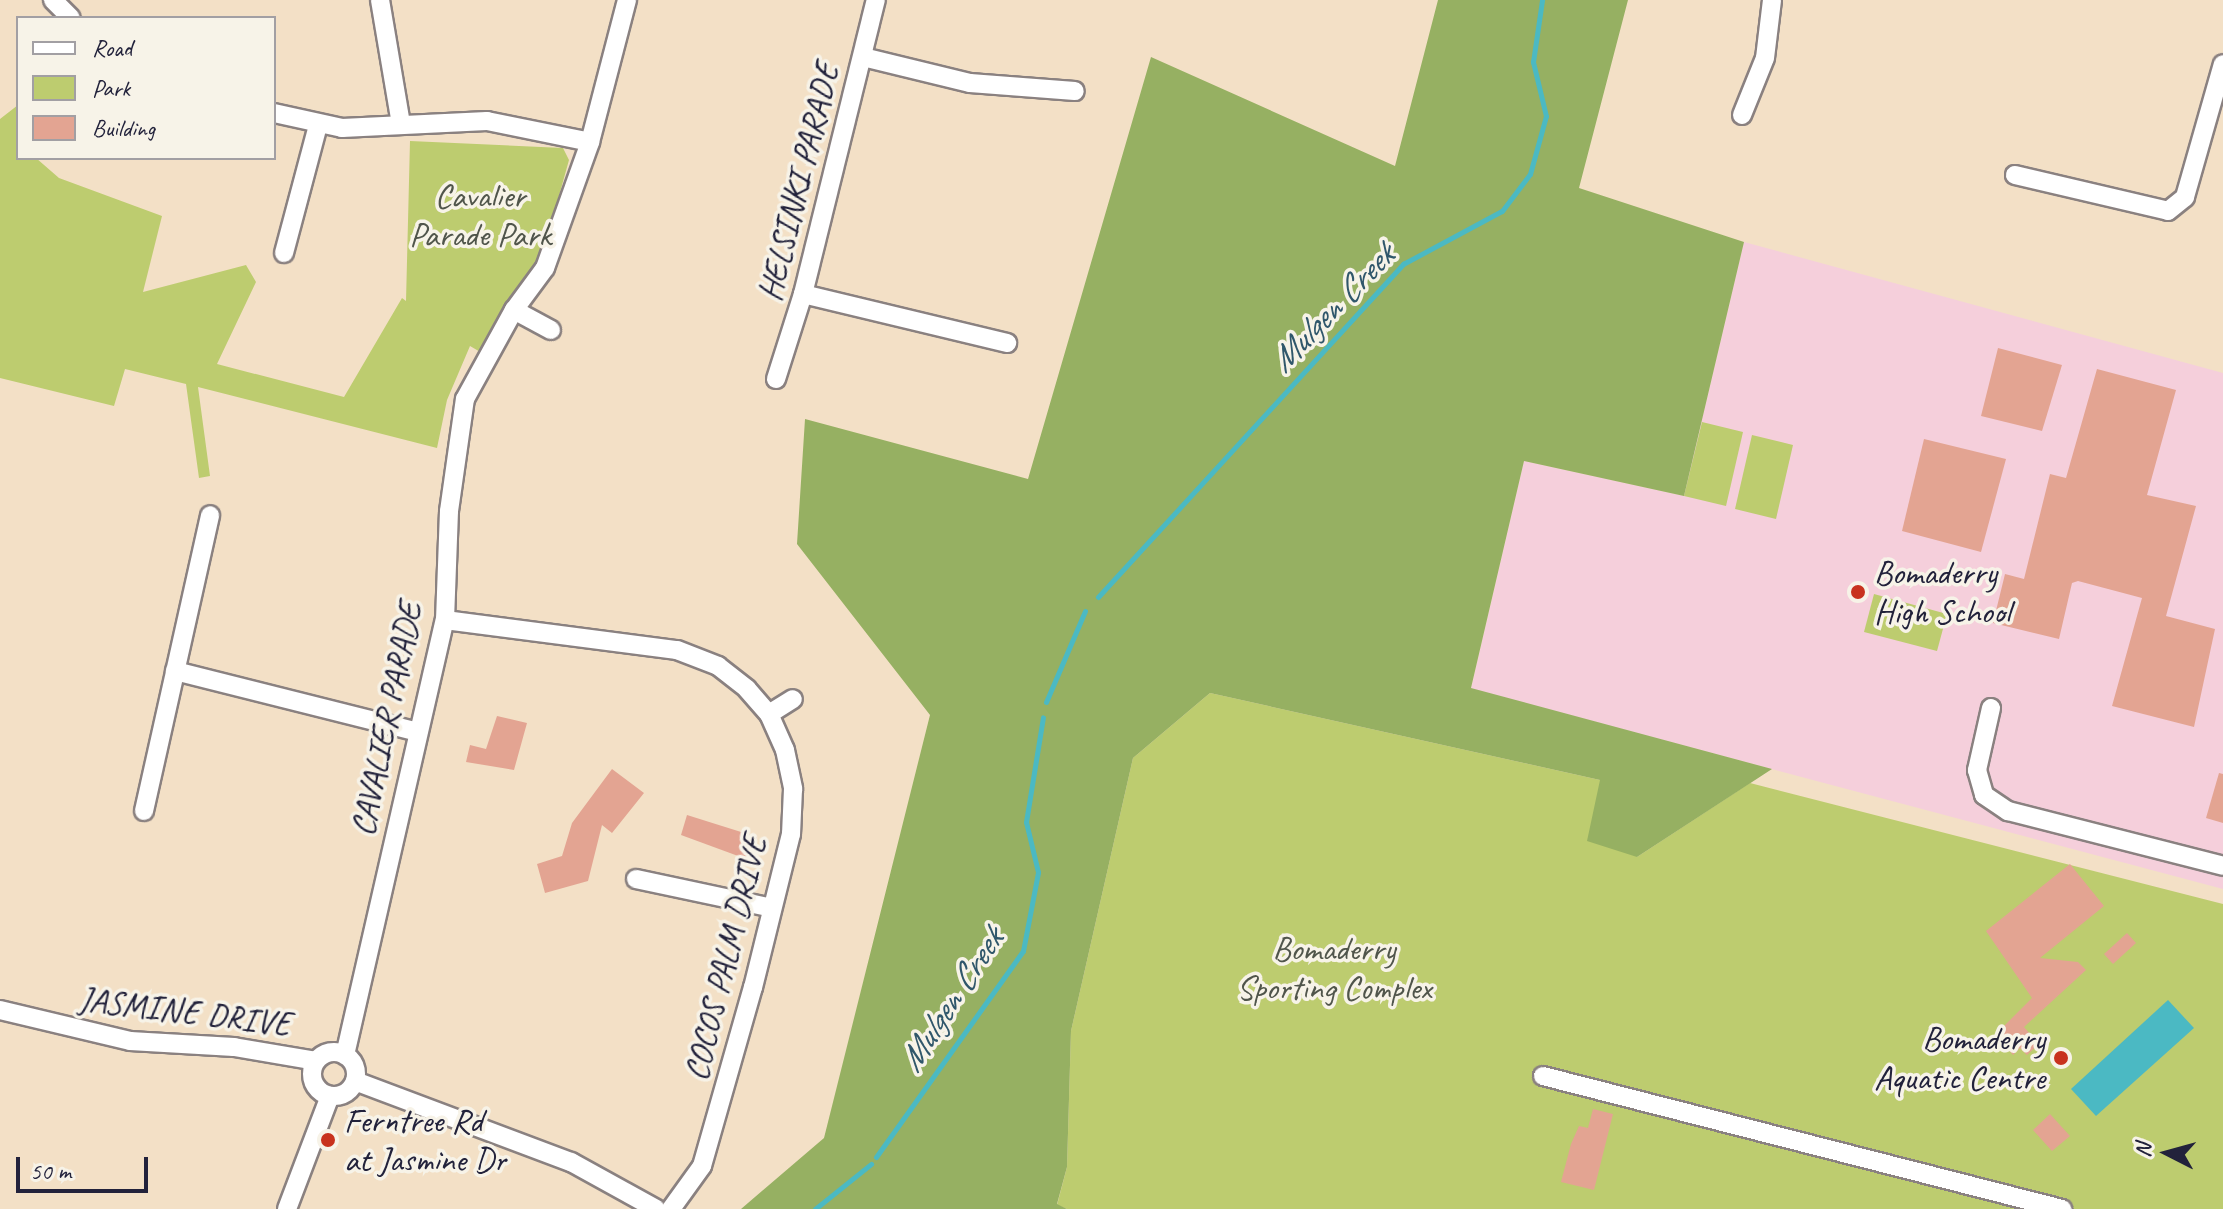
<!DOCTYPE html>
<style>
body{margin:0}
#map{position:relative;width:2223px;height:1209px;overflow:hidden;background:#f3e0c6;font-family:Caveat,sans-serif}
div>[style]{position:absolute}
.built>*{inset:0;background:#f5cfdb}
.green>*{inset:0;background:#bdcc6f}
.forest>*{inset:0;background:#96b062}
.water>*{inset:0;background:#4bb9c3}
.stream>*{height:5px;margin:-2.5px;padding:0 2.5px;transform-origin:2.5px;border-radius:2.5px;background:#4bb9c3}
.building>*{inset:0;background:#e3a492}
.roads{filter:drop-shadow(2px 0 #8a8180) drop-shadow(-2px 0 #8a8180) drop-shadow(0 2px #8a8180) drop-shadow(0 -2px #8a8180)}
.minor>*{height:18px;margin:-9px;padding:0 9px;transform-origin:9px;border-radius:9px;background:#fff}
.minor>.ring{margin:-9px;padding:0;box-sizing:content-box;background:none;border:18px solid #fff;border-radius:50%}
.dots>*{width:22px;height:22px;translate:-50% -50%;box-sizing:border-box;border:4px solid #f7f3e8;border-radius:50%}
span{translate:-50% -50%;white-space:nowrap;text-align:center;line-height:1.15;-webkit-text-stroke:7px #f7f3e8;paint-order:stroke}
.street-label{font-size:34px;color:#22223b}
.park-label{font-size:34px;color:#50554b}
.poi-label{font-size:34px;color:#22223b}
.left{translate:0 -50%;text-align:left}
.right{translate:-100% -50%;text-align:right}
.water-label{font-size:36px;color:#30576b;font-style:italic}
.legend{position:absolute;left:16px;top:16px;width:260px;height:144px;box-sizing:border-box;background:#f7f3e8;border:2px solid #a29fa3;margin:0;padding:10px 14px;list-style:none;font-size:24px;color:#22223b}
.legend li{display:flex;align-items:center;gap:16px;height:40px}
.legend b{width:40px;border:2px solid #a29fa3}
.north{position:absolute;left:2127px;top:1113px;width:80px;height:80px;-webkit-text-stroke:6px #f7f3e8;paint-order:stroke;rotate:276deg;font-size:22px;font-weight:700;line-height:32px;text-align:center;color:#22223b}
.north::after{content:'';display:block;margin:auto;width:28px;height:36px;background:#22223b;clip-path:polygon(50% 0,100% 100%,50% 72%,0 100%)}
.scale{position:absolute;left:16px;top:1157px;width:132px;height:36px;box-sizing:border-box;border:4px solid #22223b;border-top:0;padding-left:10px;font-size:24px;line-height:28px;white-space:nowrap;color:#22223b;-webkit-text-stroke:6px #f7f3e8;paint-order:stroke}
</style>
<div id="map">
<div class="built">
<div style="clip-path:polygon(1744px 242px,2223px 373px,2223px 889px,1471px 689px,1524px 461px,1684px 496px)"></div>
</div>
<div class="green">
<div style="clip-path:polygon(18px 105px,18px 158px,36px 158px,59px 178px,162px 216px,143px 292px,246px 265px,256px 282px,217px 364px,344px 397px,402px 298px,406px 301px,410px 141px,563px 148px,569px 160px,540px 264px,482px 353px,470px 346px,447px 400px,437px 448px,198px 387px,210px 476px,199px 478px,186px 384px,125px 369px,114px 406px,0 378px,0 119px)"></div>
<div style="clip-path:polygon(1702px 422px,1743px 432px,1726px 506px,1684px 496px)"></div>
<div style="clip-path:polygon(1752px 435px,1793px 445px,1776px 519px,1735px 509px)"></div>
<div style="clip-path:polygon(1874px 594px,1947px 614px,1937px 651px,1864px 632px)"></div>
<div style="clip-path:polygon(1210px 693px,1600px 780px,1637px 857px,1750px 783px,2223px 904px,2223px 1209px,1067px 1209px,1057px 1205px,1067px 1167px,1071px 1031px,1133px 758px)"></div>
</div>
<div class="forest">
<div style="clip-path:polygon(1438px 0,1628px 0,1579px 188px,1744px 242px,1684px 496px,1524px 461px,1471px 688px,1772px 769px,1637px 857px,1587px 841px,1600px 780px,1210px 693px,1133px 758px,1071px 1031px,1067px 1167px,1057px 1204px,1067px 1209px,741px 1209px,824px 1138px,930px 715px,797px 544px,805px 419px,1028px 479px,1151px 57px,1395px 166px)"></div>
</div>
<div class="water">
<div style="clip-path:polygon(2168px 1000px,2194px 1028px,2096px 1116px,2071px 1089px)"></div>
</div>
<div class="stream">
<div style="left:1098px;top:597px;width:452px;rotate:-47.5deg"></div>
<div style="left:1403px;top:264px;width:112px;rotate:-28.2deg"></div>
<div style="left:1502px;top:211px;width:46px;rotate:-52.9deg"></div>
<div style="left:1530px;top:174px;width:60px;rotate:-74.6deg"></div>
<div style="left:1546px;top:116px;width:56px;rotate:-103.5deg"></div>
<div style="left:1533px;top:62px;width:63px;rotate:-81.7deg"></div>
<div style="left:1046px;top:702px;width:99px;rotate:-66.8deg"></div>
<div style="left:876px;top:1157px;width:253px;rotate:-54.5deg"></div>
<div style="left:1023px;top:951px;width:80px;rotate:-79.2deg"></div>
<div style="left:1038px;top:872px;width:51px;rotate:-103.5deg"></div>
<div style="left:1026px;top:822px;width:106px;rotate:-80.8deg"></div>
<div style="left:815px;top:1209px;width:72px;rotate:-38.8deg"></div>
</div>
<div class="building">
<div style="clip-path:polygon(1998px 348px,2062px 365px,2042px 431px,1981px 416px)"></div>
<div style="clip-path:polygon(2097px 369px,2176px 390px,2147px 495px,2196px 506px,2166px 616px,2215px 629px,2194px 727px,2112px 706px,2142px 598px,2078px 581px,2072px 583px,2059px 639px,1993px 623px,2005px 574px,2024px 579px,2050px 474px,2066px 478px)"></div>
<div style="clip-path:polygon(1924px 439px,2006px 459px,1981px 552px,1902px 531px)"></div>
<div style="clip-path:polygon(497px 716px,527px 723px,514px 770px,466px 762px,470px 745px,486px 749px)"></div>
<div style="clip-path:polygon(612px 769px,644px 793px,612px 833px,602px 825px,588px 881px,545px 893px,537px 864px,562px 856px,572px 823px)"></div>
<div style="clip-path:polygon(2219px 773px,2223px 774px,2223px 823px,2206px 818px)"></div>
<div style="clip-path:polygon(687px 815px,757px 837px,749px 860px,681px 835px)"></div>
<div style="clip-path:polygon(2070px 864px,2104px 906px,2040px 958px,2078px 962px,2086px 970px,2024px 1027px,2039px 1044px,2027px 1055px,2020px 1048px,2013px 1055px,1995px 1035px,2032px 998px,1986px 931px)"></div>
<div style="clip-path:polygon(2127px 933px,2136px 943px,2113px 964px,2104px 954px)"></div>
<div style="clip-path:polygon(1593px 1109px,1613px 1114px,1594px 1190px,1561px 1182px,1571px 1144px,1579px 1126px,1588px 1128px)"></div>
<div style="clip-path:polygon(2050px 1114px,2070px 1136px,2052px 1151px,2033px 1130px)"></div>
</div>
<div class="roads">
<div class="minor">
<div style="left:53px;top:0;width:25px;rotate:45deg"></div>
<div style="left:380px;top:0;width:126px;rotate:80.4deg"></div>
<div style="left:863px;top:57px;width:110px;rotate:13.7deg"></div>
<div style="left:970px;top:83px;width:105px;rotate:4.4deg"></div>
<div style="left:274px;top:113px;width:70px;rotate:12.4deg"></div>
<div style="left:342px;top:128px;width:145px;rotate:-2.8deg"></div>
<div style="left:487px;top:121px;width:105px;rotate:11.5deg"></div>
<div style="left:1742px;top:115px;width:61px;rotate:-68deg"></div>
<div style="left:1765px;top:58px;width:58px;rotate:-83.1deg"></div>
<div style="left:2015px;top:175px;width:157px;rotate:13.2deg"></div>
<div style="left:2168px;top:211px;width:22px;rotate:-39deg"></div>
<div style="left:2185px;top:197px;width:138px;rotate:-74.1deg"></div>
<div style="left:284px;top:253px;width:132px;rotate:-75.1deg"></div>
<div style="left:803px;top:294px;width:210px;rotate:13.5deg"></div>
<div style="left:514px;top:310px;width:42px;rotate:28.4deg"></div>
<div style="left:776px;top:379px;width:89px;rotate:-72.4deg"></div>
<div style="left:803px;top:294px;width:303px;rotate:-76.1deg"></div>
<div style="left:445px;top:620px;width:234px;rotate:7.4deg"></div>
<div style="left:677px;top:650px;width:44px;rotate:21.3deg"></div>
<div style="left:718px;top:666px;width:37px;rotate:38deg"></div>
<div style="left:747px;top:689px;width:33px;rotate:49deg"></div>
<div style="left:769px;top:714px;width:39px;rotate:66deg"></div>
<div style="left:785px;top:750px;width:40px;rotate:78deg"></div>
<div style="left:793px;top:789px;width:45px;rotate:92.5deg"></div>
<div style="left:791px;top:834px;width:158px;rotate:103.9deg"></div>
<div style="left:753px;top:987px;width:186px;rotate:105.9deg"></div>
<div style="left:702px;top:1166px;width:53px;rotate:125.8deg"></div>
<div style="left:175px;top:671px;width:250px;rotate:14.1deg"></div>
<div style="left:1991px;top:708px;width:64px;rotate:102.7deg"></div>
<div style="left:1977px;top:770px;width:26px;rotate:74deg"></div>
<div style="left:1984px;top:795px;width:29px;rotate:34deg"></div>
<div style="left:2008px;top:811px;width:222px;rotate:14.3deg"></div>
<div style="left:769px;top:714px;width:28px;rotate:-32deg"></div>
<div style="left:144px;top:811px;width:303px;rotate:-77.4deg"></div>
<div style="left:636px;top:879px;width:139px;rotate:12deg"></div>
<div style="left:0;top:1010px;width:134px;rotate:13.4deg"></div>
<div style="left:130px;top:1041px;width:104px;rotate:3.3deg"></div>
<div style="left:234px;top:1047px;width:83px;rotate:9.7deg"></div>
<div class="ring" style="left:312px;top:1052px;width:26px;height:26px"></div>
<div style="left:345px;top:1055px;width:446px;rotate:-77.1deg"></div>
<div style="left:445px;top:620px;width:109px;rotate:-87.9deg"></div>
<div style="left:449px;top:511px;width:113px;rotate:-81.9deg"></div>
<div style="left:465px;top:399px;width:102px;rotate:-61.2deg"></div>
<div style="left:514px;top:310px;width:52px;rotate:-53.6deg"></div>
<div style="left:545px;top:268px;width:134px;rotate:-70.3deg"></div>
<div style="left:590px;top:142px;width:147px;rotate:-75.4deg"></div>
<div style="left:1543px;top:1076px;width:536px;rotate:14.37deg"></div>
<div style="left:355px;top:1081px;width:231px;rotate:20.6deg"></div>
<div style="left:571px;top:1162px;width:97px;rotate:28.9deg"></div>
<div style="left:287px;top:1209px;width:121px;rotate:-69.2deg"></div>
</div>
</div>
<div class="dots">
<div style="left:1858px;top:592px;background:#c8321e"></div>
<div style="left:2061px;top:1058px;background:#c8321e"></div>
<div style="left:328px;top:1140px;background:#c8321e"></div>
</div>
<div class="street-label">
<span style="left:798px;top:182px;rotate:-76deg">HELSINKI PARADE</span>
<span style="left:386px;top:719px;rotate:-78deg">CAVALIER PARADE</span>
<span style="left:725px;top:958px;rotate:-76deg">COCOS PALM DRIVE</span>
<span style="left:185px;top:1011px;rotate:7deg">JASMINE DRIVE</span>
</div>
<div class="park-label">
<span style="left:480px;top:215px">Cavalier<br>Parade Park</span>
<span style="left:1334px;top:968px">Bomaderry<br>Sporting Complex</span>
</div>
<div class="poi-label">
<span class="left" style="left:1874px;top:592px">Bomaderry<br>High School</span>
<span class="right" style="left:2045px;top:1058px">Bomaderry<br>Aquatic Centre</span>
<span class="left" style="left:344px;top:1140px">Ferntree Rd<br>at Jasmine Dr</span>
</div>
<div class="water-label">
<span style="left:1332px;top:308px;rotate:-46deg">Mulgen Creek</span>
<span style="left:951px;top:1000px;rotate:-57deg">Mulgen Creek</span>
</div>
<ul class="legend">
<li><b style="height:10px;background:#fff"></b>Road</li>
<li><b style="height:22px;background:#bdcc6f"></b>Park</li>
<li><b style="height:22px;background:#e3a492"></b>Building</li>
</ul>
<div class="north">N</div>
<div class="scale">50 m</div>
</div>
